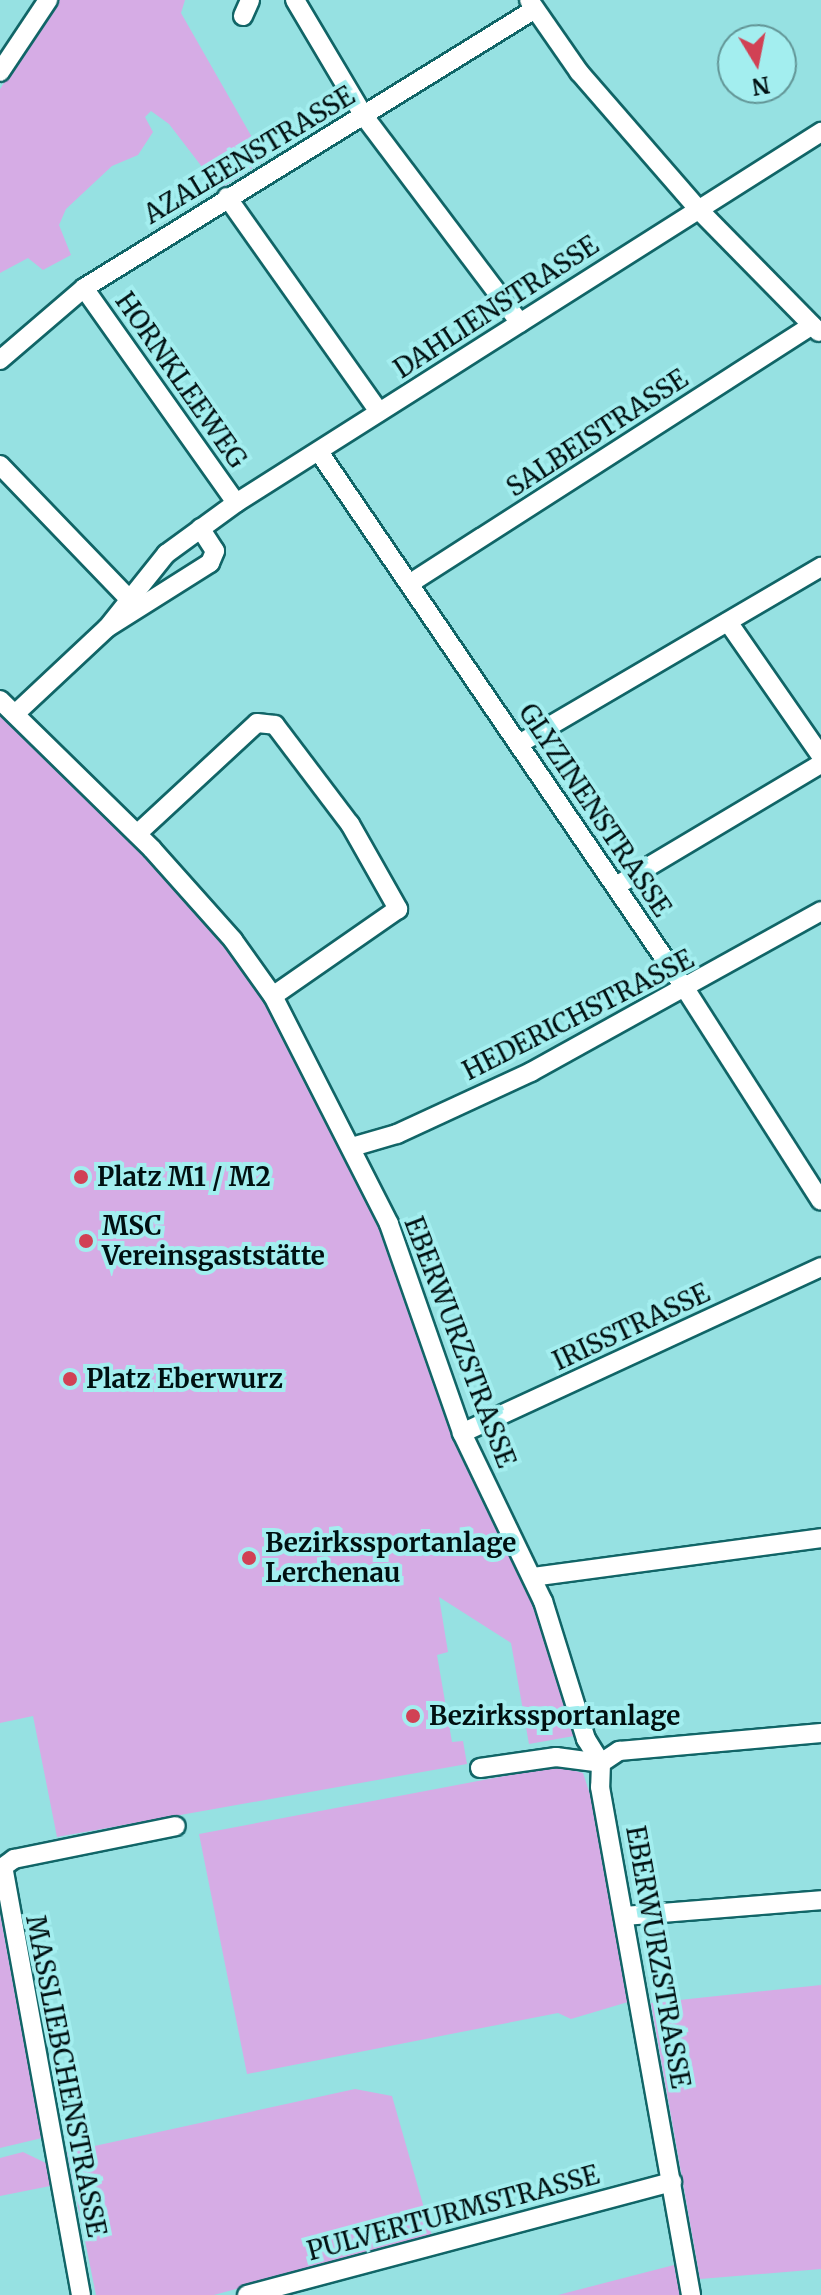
<!DOCTYPE html>
<meta charset="utf-8">
<style>
body{margin:0}
#map{position:relative;width:821px;height:2295px;overflow:hidden;background:#96e1e2;font-family:Merriweather,serif}
div>[style]{position:absolute}
.green>*{inset:0;background:#d6ace5}
.roads{filter:drop-shadow(2px 0 #116567) drop-shadow(-2px 0 #116567) drop-shadow(0 2px #116567) drop-shadow(0 -2px #116567)}
.minor>*{height:18px;margin:-9px;padding:0 9px;transform-origin:9px;border-radius:9px;background:#fff}
.dots>*{width:22px;height:22px;translate:-50% -50%;box-sizing:border-box;border:4px solid #a3eeef;border-radius:50%}
span{translate:-50% -50%;white-space:nowrap;text-align:center;line-height:1.15;-webkit-text-stroke:8px #a3eeef;paint-order:stroke}
.street-label{font-size:26px;color:#001011}
.poi-label{font-size:26px;color:#001011;font-weight:700}
.left{translate:0 -50%;text-align:left}
.north{position:absolute;left:717px;top:24px;width:80px;height:80px;box-sizing:border-box;background:#a3eeef;border:2px solid #629596;border-radius:50%;rotate:170deg;font-size:22px;font-weight:700;line-height:32px;text-align:center;color:#001011}
.north::after{content:'';display:block;margin:auto;width:28px;height:36px;background:#d14154;clip-path:polygon(50% 0,100% 100%,50% 72%,0 100%)}
</style>
<div id="map">
<div class="green">
<div style="clip-path:polygon(58px 0,185px 0,181px 13px,265px 160px,219px 189px,169px 124px,151px 111px,145px 117px,153px 132px,138px 155px,112px 166px,66px 209px,59px 225px,71px 255px,43px 270px,28px 258px,0 273px,0 89px)"></div>
<div style="clip-path:polygon(0 711px,156px 861px,262px 993px,379px 1225px,455px 1432px,538px 1610px,574px 1736px,529px 1744px,511px 1643px,439px 1597px,448px 1652px,437px 1655px,452px 1742px,463px 1741px,467px 1764px,57px 1837px,33px 1716px,0 1723px)"></div>
<div style="clip-path:polygon(557px 1766px,583px 1773px,595px 1810px,628px 2002px,571px 2019px,558px 2013px,247px 2074px,199px 1834px)"></div>
<div style="clip-path:polygon(0 1913px,19px 2016px,32px 2040px,46px 2130px,42px 2138px,0 2148px)"></div>
<div style="clip-path:polygon(821px 1985px,821px 2269px,700px 2279px,651px 2003px)"></div>
<div style="clip-path:polygon(355px 2089px,392px 2096px,432px 2236px,214px 2295px,96px 2295px,67px 2152px)"></div>
<div style="clip-path:polygon(23px 2152px,52px 2166px,55px 2185px,0 2196px,0 2158px)"></div>
<div style="clip-path:polygon(674px 2265px,680px 2295px,557px 2295px,558px 2295px)"></div>
</div>
<div class="roads">
<div class="minor">
<div style="left:295px;top:0;width:135px;rotate:59.3deg"></div>
<div style="left:364px;top:116px;width:259px;rotate:53deg"></div>
<div style="left:529px;top:0;width:88px;rotate:55.2deg"></div>
<div style="left:579px;top:72px;width:183px;rotate:49deg"></div>
<div style="left:699px;top:210px;width:171px;rotate:45.5deg"></div>
<div style="left:243px;top:16px;width:17px;rotate:-66deg"></div>
<div style="left:0;top:72px;width:87px;rotate:-56.3deg"></div>
<div style="left:227px;top:197px;width:263px;rotate:54.7deg"></div>
<div style="left:84px;top:288px;width:263px;rotate:54.7deg"></div>
<div style="left:0;top:360px;width:111px;rotate:-40.6deg"></div>
<div style="left:84px;top:288px;width:530px;rotate:-31.74deg"></div>
<div style="left:319px;top:452px;width:651px;rotate:55.7deg"></div>
<div style="left:686px;top:990px;width:250px;rotate:57.4deg"></div>
<div style="left:0;top:465px;width:183px;rotate:46.1deg"></div>
<div style="left:409px;top:584px;width:479px;rotate:-32.7deg"></div>
<div style="left:728px;top:622px;width:163px;rotate:55.2deg"></div>
<div style="left:107px;top:628px;width:95px;rotate:-51.4deg"></div>
<div style="left:166px;top:554px;width:87px;rotate:-36.1deg"></div>
<div style="left:236px;top:503px;width:693px;rotate:-32.38deg"></div>
<div style="left:0;top:700px;width:213px;rotate:44.4deg"></div>
<div style="left:152px;top:849px;width:122px;rotate:48.3deg"></div>
<div style="left:233px;top:940px;width:69px;rotate:54.5deg"></div>
<div style="left:273px;top:996px;width:256px;rotate:63deg"></div>
<div style="left:389px;top:1224px;width:221px;rotate:70.7deg"></div>
<div style="left:462px;top:1433px;width:187px;rotate:64.3deg"></div>
<div style="left:543px;top:1601px;width:145px;rotate:72.7deg"></div>
<div style="left:586px;top:1739px;width:28px;rotate:58deg"></div>
<div style="left:601px;top:1763px;width:24px;rotate:92deg"></div>
<div style="left:600px;top:1787px;width:516px;rotate:79.84deg"></div>
<div style="left:15px;top:714px;width:126px;rotate:-43.1deg"></div>
<div style="left:107px;top:628px;width:122px;rotate:-32.3deg"></div>
<div style="left:210px;top:563px;width:13px;rotate:-67deg"></div>
<div style="left:215px;top:551px;width:27px;rotate:-123deg"></div>
<div style="left:519px;top:744px;width:350px;rotate:-30.4deg"></div>
<div style="left:137px;top:834px;width:163px;rotate:-42.8deg"></div>
<div style="left:257px;top:723px;width:18px;rotate:6deg"></div>
<div style="left:275px;top:725px;width:124px;rotate:52.9deg"></div>
<div style="left:350px;top:824px;width:98px;rotate:60.5deg"></div>
<div style="left:398px;top:909px;width:152px;rotate:145.2deg"></div>
<div style="left:616px;top:886px;width:239px;rotate:-30.8deg"></div>
<div style="left:352px;top:1147px;width:47px;rotate:-16.1deg"></div>
<div style="left:397px;top:1134px;width:148px;rotate:-24.8deg"></div>
<div style="left:531px;top:1072px;width:332px;rotate:-29deg"></div>
<div style="left:462px;top:1433px;width:396px;rotate:-24.8deg"></div>
<div style="left:533px;top:1577px;width:291px;rotate:-7.7deg"></div>
<div style="left:601px;top:1763px;width:22px;rotate:-34deg"></div>
<div style="left:619px;top:1751px;width:203px;rotate:-5.1deg"></div>
<div style="left:480px;top:1768px;width:77px;rotate:-8.2deg"></div>
<div style="left:556px;top:1757px;width:45px;rotate:7.6deg"></div>
<div style="left:624px;top:1916px;width:198px;rotate:-4.6deg"></div>
<div style="left:81px;top:2295px;width:435px;rotate:-100.3deg"></div>
<div style="left:3px;top:1867px;width:14px;rotate:-36deg"></div>
<div style="left:14px;top:1859px;width:165px;rotate:-11.5deg"></div>
<div style="left:247px;top:2295px;width:440px;rotate:-14.9deg"></div>
</div>
</div>
<div class="dots">
<div style="left:81px;top:1177px;background:#d14154"></div>
<div style="left:86px;top:1241px;background:#d14154"></div>
<div style="left:70px;top:1379px;background:#d14154"></div>
<div style="left:249px;top:1558px;background:#d14154"></div>
<div style="left:413px;top:1716px;background:#d14154"></div>
</div>
<div class="street-label">
<span style="left:249px;top:155px;rotate:-31deg">AZALEENSTRASSE</span>
<span style="left:496px;top:307px;rotate:-33deg">DAHLIENSTRASSE</span>
<span style="left:181px;top:380px;rotate:55deg">HORNKLEEWEG</span>
<span style="left:597px;top:433px;rotate:-33deg">SALBEISTRASSE</span>
<span style="left:595px;top:810px;rotate:56deg">GLYZINENSTRASSE</span>
<span style="left:578px;top:1015px;rotate:-27deg">HEDERICHSTRASSE</span>
<span style="left:631px;top:1327px;rotate:-25deg">IRISSTRASSE</span>
<span style="left:460px;top:1342px;rotate:69deg">EBERWURZSTRASSE</span>
<span style="left:658px;top:1957px;rotate:80deg">EBERWURZSTRASSE</span>
<span style="left:66px;top:2076px;rotate:79deg">MASSLIEBCHENSTRASSE</span>
<span style="left:453px;top:2213px;rotate:-15deg">PULVERTURMSTRASSE</span>
</div>
<div class="poi-label">
<span class="left" style="left:97px;top:1177px">Platz M1 / M2</span>
<span class="left" style="left:102px;top:1241px">MSC<br>Vereinsgaststätte</span>
<span class="left" style="left:86px;top:1379px">Platz Eberwurz</span>
<span class="left" style="left:265px;top:1558px">Bezirkssportanlage<br>Lerchenau</span>
<span class="left" style="left:429px;top:1716px">Bezirkssportanlage</span>
</div>
<div class="north">N</div>
</div>
